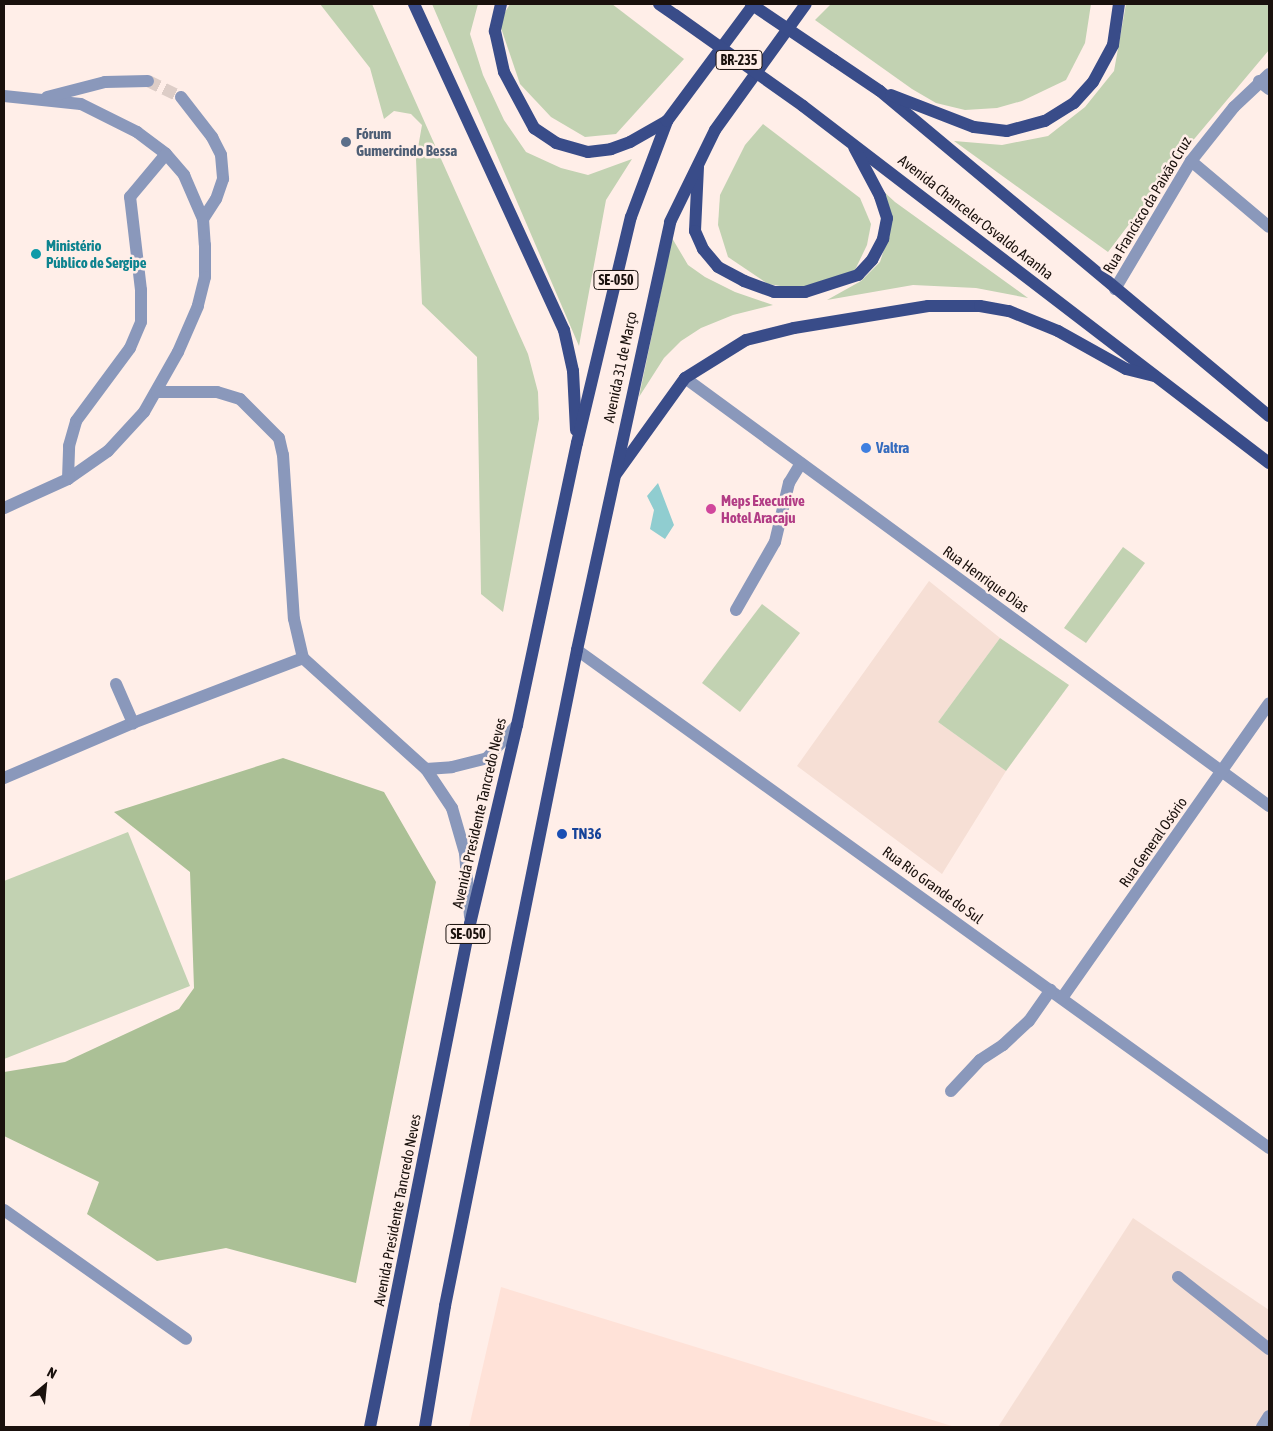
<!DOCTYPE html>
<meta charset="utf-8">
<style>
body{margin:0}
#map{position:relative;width:1273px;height:1431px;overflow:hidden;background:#ffeee8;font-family:"Asap Condensed",sans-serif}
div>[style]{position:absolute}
.built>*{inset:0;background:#ffe2d8}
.industrial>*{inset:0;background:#f6dfd5}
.green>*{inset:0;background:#c2d2b2}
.forest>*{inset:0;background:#abc096}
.water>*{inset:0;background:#90cdd0}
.minor-tunnel>*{height:12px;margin-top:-6px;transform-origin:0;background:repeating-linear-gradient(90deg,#ddcdc7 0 12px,transparent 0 18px)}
.minor>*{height:12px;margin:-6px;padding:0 6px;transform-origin:6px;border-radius:6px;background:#8a98bb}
.major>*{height:12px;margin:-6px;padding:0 6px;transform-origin:6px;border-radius:6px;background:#394c89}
.major-bridge>*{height:12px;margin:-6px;padding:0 6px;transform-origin:6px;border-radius:6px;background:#394c89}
.dots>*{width:14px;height:14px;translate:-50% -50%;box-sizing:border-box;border:2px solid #ffeee8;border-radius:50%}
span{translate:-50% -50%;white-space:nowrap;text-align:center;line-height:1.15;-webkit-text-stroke:5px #ffeee8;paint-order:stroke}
.shield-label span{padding:1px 4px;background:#ffeee8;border:1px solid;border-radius:4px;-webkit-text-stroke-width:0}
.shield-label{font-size:14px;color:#1a110d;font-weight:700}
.service-label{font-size:15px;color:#4e5e75;font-weight:700}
.left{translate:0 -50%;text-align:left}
.street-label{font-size:15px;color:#1a110d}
.culture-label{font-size:15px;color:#0d838f;font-weight:700}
.shop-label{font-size:15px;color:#366cbe;font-weight:700}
.hotel-label{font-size:15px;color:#b23c85;font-weight:700}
.transit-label{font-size:15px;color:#164399;font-weight:700}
.frame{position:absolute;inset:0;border:5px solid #1a110d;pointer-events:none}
.north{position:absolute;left:20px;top:1361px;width:50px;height:50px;-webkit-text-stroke:4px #ffeee8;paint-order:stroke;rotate:28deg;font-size:14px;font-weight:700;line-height:20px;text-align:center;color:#1a110d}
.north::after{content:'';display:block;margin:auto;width:18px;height:22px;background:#1a110d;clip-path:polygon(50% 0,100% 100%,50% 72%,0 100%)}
</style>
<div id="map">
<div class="built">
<div style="clip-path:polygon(501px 1287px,955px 1427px,469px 1427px)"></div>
</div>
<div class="industrial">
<div style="clip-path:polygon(929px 581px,1000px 638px,938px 722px,1006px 771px,942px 874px,797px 766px)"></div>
<div style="clip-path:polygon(1133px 1218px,1269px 1310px,1269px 1427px,998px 1427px)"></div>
</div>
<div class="green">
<div style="clip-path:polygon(320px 4px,372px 4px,528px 354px,538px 392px,539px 419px,503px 612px,481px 594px,477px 357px,422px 304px,416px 159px,422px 125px,411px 114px,394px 111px,384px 119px,370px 68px)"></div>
<div style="clip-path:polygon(432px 4px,478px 4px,470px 34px,483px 75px,504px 120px,526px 152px,561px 168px,588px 175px,632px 159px,606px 200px,579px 346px)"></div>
<div style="clip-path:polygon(510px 4px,612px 4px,684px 59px,616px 134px,585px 137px,551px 117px,520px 84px,499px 22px)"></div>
<div style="clip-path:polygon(831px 4px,1091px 4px,1085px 43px,1066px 80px,1022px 101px,997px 108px,965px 110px,936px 103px,912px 89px,815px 20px)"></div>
<div style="clip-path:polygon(1126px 4px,1269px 4px,1269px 50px,1190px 144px,1108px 252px,954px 141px,1002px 145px,1048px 136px,1085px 107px,1114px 71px)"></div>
<div style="clip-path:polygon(763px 124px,860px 198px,871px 224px,867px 245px,855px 270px,805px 290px,768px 284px,728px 257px,718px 225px,720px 195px,745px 145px)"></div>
<div style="clip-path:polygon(883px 191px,895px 202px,1028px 298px,976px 288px,913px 285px,827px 300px,861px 281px,880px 262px,888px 237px)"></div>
<div style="clip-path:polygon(672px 238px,688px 265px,705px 277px,735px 292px,773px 305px,733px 315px,701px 328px,681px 341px,664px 358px,639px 397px)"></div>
<div style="clip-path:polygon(1123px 547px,1145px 563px,1086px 643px,1064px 628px)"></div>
<div style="clip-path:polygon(762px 604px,800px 633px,740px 712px,702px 683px)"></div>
<div style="clip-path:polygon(1000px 638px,1069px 685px,1006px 771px,938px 722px)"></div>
<div style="clip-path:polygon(128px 832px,190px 986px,4px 1059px,4px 881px)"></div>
</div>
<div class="forest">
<div style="clip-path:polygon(283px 758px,384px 792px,436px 882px,356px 1283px,226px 1248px,157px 1261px,87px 1214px,99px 1182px,4px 1136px,4px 1072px,65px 1062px,179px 1009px,194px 988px,190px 872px,114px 812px)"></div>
</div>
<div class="water">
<div style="clip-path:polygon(658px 483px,674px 525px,665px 539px,650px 529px,654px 510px,647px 496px)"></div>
</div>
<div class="minor-tunnel">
<div style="left:148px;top:81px;width:37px;rotate:26deg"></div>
</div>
<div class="minor">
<div style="left:1259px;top:81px;width:13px;rotate:39deg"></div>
<div style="left:4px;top:96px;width:77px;rotate:5.9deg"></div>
<div style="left:81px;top:104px;width:63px;rotate:26.6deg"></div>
<div style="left:137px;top:132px;width:36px;rotate:37deg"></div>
<div style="left:166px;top:154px;width:28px;rotate:49deg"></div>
<div style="left:184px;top:175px;width:48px;rotate:66.6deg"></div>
<div style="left:203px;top:219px;width:26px;rotate:86deg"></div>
<div style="left:205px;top:245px;width:32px;rotate:90deg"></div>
<div style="left:205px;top:277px;width:30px;rotate:104deg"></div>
<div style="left:198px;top:306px;width:50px;rotate:113.5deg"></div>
<div style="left:178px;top:352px;width:69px;rotate:119.5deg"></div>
<div style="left:144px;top:412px;width:53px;rotate:132.7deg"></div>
<div style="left:108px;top:451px;width:49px;rotate:145deg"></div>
<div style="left:68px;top:479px;width:70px;rotate:155.6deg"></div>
<div style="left:47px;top:97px;width:60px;rotate:-14.5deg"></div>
<div style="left:105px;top:82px;width:43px;rotate:-1.3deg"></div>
<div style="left:181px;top:97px;width:51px;rotate:52.2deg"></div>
<div style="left:212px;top:137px;width:20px;rotate:63deg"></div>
<div style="left:221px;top:155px;width:24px;rotate:85deg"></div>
<div style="left:223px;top:179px;width:21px;rotate:109deg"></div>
<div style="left:216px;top:199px;width:24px;rotate:123deg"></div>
<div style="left:1191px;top:161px;width:102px;rotate:40.2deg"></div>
<div style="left:1115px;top:289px;width:149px;rotate:-59.3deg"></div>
<div style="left:1191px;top:161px;width:69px;rotate:-51.5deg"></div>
<div style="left:1234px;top:107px;width:48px;rotate:-43.3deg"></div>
<div style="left:685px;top:378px;width:724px;rotate:36.24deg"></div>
<div style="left:157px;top:392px;width:60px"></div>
<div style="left:217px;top:392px;width:24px;rotate:17deg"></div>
<div style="left:240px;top:399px;width:55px;rotate:45deg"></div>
<div style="left:279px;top:438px;width:17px;rotate:77deg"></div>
<div style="left:283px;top:455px;width:164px;rotate:86.2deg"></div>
<div style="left:294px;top:619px;width:40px;rotate:77deg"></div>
<div style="left:303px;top:658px;width:166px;rotate:42.1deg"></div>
<div style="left:426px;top:769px;width:47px;rotate:56.3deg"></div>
<div style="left:452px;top:808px;width:47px;rotate:73.9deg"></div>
<div style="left:465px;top:853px;width:64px;rotate:85.5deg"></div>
<div style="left:68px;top:479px;width:33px;rotate:-88deg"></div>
<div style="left:69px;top:446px;width:26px;rotate:-74deg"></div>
<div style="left:76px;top:421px;width:91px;rotate:-53.5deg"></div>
<div style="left:130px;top:348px;width:28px;rotate:-67deg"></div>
<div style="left:141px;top:322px;width:32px;rotate:-90deg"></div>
<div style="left:141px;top:290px;width:94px;rotate:-96.7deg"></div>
<div style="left:130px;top:197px;width:56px;rotate:-50.1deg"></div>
<div style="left:736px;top:610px;width:78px;rotate:-60.2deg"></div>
<div style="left:775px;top:542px;width:61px;rotate:-76.7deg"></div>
<div style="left:789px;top:483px;width:23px;rotate:-59deg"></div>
<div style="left:577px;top:650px;width:853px;rotate:35.74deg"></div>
<div style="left:116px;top:684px;width:43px;rotate:66.4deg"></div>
<div style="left:426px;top:769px;width:26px;rotate:-4deg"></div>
<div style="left:452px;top:767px;width:36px;rotate:-14deg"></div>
<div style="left:487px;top:758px;width:45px;rotate:-47.7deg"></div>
<div style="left:4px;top:778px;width:140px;rotate:-23.1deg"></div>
<div style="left:133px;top:723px;width:182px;rotate:-20.9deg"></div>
<div style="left:1062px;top:998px;width:360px;rotate:-54.9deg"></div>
<div style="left:951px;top:1091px;width:42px;rotate:-46.9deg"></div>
<div style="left:980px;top:1060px;width:27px;rotate:-33deg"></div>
<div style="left:1003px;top:1045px;width:35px;rotate:-43deg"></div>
<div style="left:1029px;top:1021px;width:38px;rotate:-55deg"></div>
<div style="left:4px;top:1210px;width:223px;rotate:35.3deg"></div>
<div style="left:1178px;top:1277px;width:116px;rotate:38.4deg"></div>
<div style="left:1262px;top:1427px;width:13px;rotate:-58deg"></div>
</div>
<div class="major">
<div style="left:414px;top:4px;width:359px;rotate:65.3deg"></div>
<div style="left:564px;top:330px;width:42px;rotate:77.6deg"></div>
<div style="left:573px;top:371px;width:59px;rotate:87.1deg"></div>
<div style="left:501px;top:4px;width:28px;rotate:103deg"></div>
<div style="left:495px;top:31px;width:42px;rotate:77.6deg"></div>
<div style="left:504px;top:72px;width:64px;rotate:61.8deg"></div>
<div style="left:534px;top:128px;width:27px;rotate:34deg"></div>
<div style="left:556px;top:143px;width:33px;rotate:16deg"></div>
<div style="left:588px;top:152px;width:23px;rotate:-7deg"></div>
<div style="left:611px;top:149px;width:20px;rotate:-20deg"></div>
<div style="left:630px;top:142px;width:43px;rotate:-29.6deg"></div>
<div style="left:659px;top:4px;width:19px;rotate:35deg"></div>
<div style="left:834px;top:60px;width:55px;rotate:34deg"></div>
<div style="left:880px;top:91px;width:507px;rotate:39.88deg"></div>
<div style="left:891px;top:95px;width:89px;rotate:21.1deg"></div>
<div style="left:974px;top:127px;width:33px;rotate:7deg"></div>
<div style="left:1007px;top:131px;width:39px;rotate:-15deg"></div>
<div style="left:1045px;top:121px;width:34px;rotate:-32deg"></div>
<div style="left:1074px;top:103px;width:28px;rotate:-48deg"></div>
<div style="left:1093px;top:82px;width:42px;rotate:-61.6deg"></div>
<div style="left:1113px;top:45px;width:41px;rotate:-81.7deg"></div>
<div style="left:803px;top:106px;width:587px;rotate:37.46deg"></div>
<div style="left:698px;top:167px;width:64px;rotate:92.7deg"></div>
<div style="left:695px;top:231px;width:20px;rotate:66deg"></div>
<div style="left:703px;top:249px;width:23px;rotate:50deg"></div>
<div style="left:718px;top:267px;width:30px;rotate:28deg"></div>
<div style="left:744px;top:281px;width:32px;rotate:20deg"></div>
<div style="left:774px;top:292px;width:31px"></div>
<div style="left:805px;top:292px;width:56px;rotate:-17.8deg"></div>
<div style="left:858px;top:275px;width:21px;rotate:-47deg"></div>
<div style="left:872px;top:260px;width:24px;rotate:-62deg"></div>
<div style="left:883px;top:239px;width:21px;rotate:-79deg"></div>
<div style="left:887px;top:218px;width:23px;rotate:-108deg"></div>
<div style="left:880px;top:196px;width:55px;rotate:-118deg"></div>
<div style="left:616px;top:474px;width:118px;rotate:-54.3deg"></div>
<div style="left:685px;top:378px;width:72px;rotate:-31.9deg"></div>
<div style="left:746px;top:340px;width:49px;rotate:-14deg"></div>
<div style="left:794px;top:328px;width:136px;rotate:-9.3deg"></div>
<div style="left:928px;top:306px;width:52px"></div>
<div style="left:980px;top:306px;width:29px;rotate:10deg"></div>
<div style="left:1009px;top:311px;width:53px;rotate:22.2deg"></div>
<div style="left:1058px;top:331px;width:78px;rotate:29.2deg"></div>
<div style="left:1126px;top:369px;width:30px;rotate:14deg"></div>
<div style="left:370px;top:1427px;width:513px;rotate:-78.76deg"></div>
<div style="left:470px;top:924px;width:204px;rotate:-76.7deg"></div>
<div style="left:517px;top:725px;width:288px;rotate:-78deg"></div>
<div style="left:577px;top:443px;width:232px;rotate:-76.6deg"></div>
<div style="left:631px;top:217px;width:103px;rotate:-69.4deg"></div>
<div style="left:667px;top:121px;width:146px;rotate:-53.4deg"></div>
<div style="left:425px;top:1427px;width:123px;rotate:-80.6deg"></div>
<div style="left:445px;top:1306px;width:669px;rotate:-78.62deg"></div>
<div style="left:577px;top:650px;width:438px;rotate:-77.7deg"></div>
<div style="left:670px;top:222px;width:102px;rotate:-63.9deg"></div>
<div style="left:715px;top:130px;width:155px;rotate:-54.2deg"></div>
</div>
<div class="major-bridge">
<div style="left:751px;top:4px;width:100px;rotate:34deg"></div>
<div style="left:675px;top:15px;width:157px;rotate:35.4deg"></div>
</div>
<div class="dots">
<div style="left:346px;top:142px;background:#5c6f8a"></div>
<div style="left:36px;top:254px;background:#0f9aa8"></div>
<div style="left:866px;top:448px;background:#3f7fe0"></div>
<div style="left:711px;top:509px;background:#d1479c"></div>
<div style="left:562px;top:834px;background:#1a4fb4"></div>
</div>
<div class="shield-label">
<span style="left:739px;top:60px">BR-235</span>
<span style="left:616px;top:280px">SE-050</span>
<span style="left:468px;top:934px">SE-050</span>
</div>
<div class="service-label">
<span class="left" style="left:356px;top:142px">Fórum<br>Gumercindo Bessa</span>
</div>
<div class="street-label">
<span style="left:1147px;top:205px;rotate:-59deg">Rua Francisco da Paixão Cruz</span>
<span style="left:976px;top:217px;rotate:38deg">Avenida Chanceler Osvaldo Aranha</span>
<span style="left:620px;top:367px;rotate:-78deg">Avenida 31 de Março</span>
<span style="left:986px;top:579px;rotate:36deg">Rua Henrique Dias</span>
<span style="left:479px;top:813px;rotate:-77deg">Avenida Presidente Tancredo Neves</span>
<span style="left:1153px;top:842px;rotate:-55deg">Rua General Osório</span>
<span style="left:933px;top:885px;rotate:36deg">Rua Rio Grande do Sul</span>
<span style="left:397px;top:1210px;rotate:-79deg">Avenida Presidente Tancredo Neves</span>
</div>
<div class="culture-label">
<span class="left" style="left:46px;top:254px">Ministério<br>Público de Sergipe</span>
</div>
<div class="shop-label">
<span class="left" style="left:876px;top:448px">Valtra</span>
</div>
<div class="hotel-label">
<span class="left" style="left:721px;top:509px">Meps Executive<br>Hotel Aracaju</span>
</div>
<div class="transit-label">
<span class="left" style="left:572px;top:834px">TN36</span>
</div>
<div class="frame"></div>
<div class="north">N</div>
</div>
